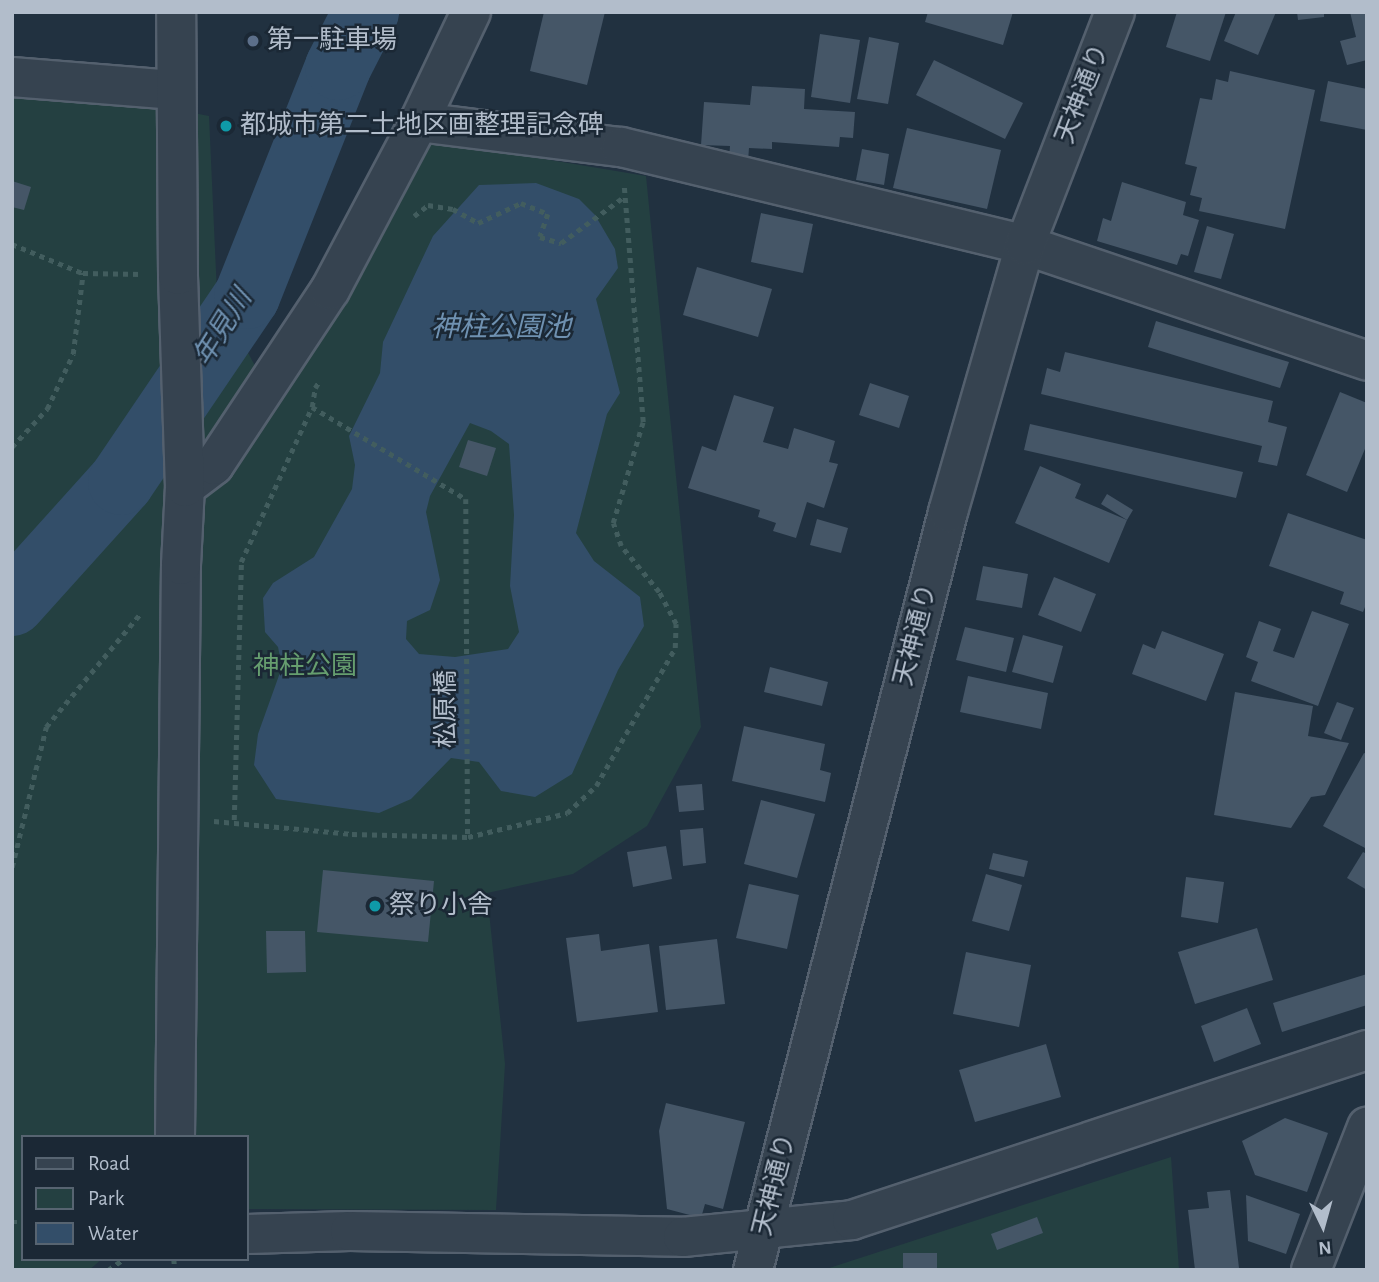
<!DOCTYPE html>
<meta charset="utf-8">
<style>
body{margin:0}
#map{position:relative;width:1379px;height:1282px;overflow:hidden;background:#213140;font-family:"Alegreya Sans","Noto Sans JP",sans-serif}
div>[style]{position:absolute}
.green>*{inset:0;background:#244041}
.water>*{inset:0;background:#334e69}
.river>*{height:66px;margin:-33px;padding:0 33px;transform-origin:33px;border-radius:33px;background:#334e69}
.building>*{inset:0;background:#455667}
.path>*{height:4.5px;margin-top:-2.25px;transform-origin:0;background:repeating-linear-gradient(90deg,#425d5e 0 5px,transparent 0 10px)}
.roads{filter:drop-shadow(2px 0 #54606e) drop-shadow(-2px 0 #54606e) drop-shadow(0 2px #54606e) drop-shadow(0 -2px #54606e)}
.minor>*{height:38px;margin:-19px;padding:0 19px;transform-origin:19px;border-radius:19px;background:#364350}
.dots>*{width:19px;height:19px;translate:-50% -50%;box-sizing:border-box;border:4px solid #1b2835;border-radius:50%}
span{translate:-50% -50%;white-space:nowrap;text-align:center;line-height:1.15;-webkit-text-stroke:5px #1b2835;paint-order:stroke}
.poi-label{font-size:26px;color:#b2bdcb}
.left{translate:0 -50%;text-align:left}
.street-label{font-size:26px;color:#b2bdcb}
.park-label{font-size:26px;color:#669e6f}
.water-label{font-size:28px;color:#6f91b1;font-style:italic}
.frame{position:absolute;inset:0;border:14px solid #b2bdcb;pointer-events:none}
.legend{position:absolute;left:21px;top:1135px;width:228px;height:126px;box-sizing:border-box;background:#1b2835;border:2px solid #576471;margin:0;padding:9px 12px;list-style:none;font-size:21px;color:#b2bdcb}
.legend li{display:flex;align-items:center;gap:14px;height:35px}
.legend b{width:35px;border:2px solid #576471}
.north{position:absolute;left:1288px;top:1191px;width:70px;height:70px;-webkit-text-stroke:5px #1b2835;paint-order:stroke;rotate:175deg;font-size:19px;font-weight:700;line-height:28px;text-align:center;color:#b2bdcb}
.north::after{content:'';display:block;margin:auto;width:24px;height:32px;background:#b2bdcb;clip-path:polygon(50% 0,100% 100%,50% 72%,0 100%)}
</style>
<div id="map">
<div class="green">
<div style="clip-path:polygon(12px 90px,122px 99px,209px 116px,217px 294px,262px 379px,399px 135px,646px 176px,701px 727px,647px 826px,573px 874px,487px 893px,505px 1064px,496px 1210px,247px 1209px,247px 1137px,23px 1137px,23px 1259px,102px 1259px,89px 1270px,12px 1270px)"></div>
<div style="clip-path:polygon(1171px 1157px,1179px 1270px,823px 1270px)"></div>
</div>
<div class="water">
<div style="clip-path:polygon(evenodd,536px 183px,579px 199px,595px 215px,615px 249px,618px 268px,596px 299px,620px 393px,607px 414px,576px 533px,594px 561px,640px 597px,644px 626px,618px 670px,572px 774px,535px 797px,501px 791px,479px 762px,451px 758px,411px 799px,379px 813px,276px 799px,254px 765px,258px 734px,282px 667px,278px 647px,265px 632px,263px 598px,273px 583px,314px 557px,352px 489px,355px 465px,349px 436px,380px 373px,383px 342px,433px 236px,479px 185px,536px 183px,470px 423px,491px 431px,509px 444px,514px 515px,510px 586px,519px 632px,508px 649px,455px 657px,419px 654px,406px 639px,407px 621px,430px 610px,440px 580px,426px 512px,430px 496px,470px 423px)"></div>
</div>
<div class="river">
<div style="left:12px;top:603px;width:163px;rotate:-48deg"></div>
<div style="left:121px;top:482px;width:225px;rotate:-55.9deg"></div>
<div style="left:247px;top:296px;width:246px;rotate:-68.3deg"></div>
<div style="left:338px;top:67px;width:62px;rotate:-63deg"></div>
</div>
<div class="building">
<div style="clip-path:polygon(544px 12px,605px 12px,587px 85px,530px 71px)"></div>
<div style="clip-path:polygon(928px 12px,1013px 12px,1003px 45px,925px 22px)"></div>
<div style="clip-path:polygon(1177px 12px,1226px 12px,1210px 61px,1166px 47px)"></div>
<div style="clip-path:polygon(1236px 12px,1276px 12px,1258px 55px,1224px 41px)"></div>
<div style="clip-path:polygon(1297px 12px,1324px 12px,1324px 17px,1298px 20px)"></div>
<div style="clip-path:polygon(1350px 12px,1367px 12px,1367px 60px,1347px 65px,1340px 41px,1356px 37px)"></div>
<div style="clip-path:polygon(820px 34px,860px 40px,850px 103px,811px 97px)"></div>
<div style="clip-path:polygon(869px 37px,899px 43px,888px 104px,857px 99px)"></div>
<div style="clip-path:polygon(934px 60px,1023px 103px,1005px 139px,916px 95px)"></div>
<div style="clip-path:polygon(1230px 71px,1315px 90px,1285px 229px,1199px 211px,1202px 198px,1190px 195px,1197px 167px,1185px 164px,1200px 98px,1212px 100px,1216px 79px,1228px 82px)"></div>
<div style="clip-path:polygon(1328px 81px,1367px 89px,1367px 130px,1320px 121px)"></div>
<div style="clip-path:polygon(752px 86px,805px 89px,804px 109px,855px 112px,853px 138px,840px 137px,839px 147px,772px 142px,772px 149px,749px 148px,748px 161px,729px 160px,730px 146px,701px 145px,704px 102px,750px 105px)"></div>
<div style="clip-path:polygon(907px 128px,1001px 150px,987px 209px,893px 188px)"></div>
<div style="clip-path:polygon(862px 149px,889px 154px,884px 185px,856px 180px)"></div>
<div style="clip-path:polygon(12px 181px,31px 187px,24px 210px,12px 207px)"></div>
<div style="clip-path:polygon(1122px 182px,1186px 202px,1183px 215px,1199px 220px,1188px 256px,1181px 254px,1177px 265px,1097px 241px,1103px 218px,1111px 221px)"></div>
<div style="clip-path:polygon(761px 213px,813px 224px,803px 273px,751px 262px)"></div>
<div style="clip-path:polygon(1207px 226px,1234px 234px,1221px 279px,1194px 272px)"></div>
<div style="clip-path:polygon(697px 267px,772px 289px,758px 337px,683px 315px)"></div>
<div style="clip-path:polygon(1156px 321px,1289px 362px,1280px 388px,1148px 347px)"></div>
<div style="clip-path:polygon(1065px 352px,1273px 401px,1268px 422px,1287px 427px,1277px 466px,1258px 462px,1262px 446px,1041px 394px,1047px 368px,1060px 372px)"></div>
<div style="clip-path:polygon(870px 383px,909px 396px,899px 428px,859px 415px)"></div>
<div style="clip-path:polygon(1340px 392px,1367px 403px,1367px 444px,1347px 492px,1306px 475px)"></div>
<div style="clip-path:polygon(734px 395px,774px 407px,763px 442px,788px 449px,794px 428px,835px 441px,829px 462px,838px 464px,824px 508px,807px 502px,796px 538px,773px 531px,776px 523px,758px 517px,760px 510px,688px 488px,702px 446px,716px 451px)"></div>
<div style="clip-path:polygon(1030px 424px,1243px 472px,1236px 498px,1024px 450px)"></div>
<div style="clip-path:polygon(468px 440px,496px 448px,487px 476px,459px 467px)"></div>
<div style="clip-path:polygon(1040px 466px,1081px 484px,1075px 498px,1127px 520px,1109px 563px,1015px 523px)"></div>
<div style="clip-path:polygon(1107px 494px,1133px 510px,1127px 520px,1101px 504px)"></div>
<div style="clip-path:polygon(1288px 513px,1367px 540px,1367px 602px,1363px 612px,1340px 604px,1344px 592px,1269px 566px)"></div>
<div style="clip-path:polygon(817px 519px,848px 528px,841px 553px,810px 545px)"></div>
<div style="clip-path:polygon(983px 566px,1028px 574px,1022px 608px,976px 600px)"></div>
<div style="clip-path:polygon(1054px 577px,1096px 594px,1081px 632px,1038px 615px)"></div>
<div style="clip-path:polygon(1312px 611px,1349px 624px,1318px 706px,1251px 681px,1258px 662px,1246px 657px,1259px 621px,1281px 629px,1273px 651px,1294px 658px)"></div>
<div style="clip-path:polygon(965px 627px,1014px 638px,1006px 672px,956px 660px)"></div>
<div style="clip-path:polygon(1162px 631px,1224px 654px,1206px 701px,1132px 674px,1143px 644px,1155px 649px)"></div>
<div style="clip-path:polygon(1023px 635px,1063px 646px,1053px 683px,1012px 672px)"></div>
<div style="clip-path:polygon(770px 667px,828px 682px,822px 706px,764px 692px)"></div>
<div style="clip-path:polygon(968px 676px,1048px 693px,1041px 729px,960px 712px)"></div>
<div style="clip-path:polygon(1235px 692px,1313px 706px,1308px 736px,1349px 743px,1325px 795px,1311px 797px,1291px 828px,1214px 815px)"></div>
<div style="clip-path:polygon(1337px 702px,1354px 708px,1341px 740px,1324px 733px)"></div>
<div style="clip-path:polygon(744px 726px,825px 744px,820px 770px,831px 773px,825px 802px,732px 781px)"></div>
<div style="clip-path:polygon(1364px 753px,1367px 754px,1367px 849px,1323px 826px)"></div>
<div style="clip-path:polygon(702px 784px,704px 810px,679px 812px,676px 786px)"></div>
<div style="clip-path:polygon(761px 800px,815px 814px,797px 878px,744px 864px)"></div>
<div style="clip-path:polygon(703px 828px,706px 863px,683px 866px,680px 830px)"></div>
<div style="clip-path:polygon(666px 846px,672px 879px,633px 887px,627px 852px)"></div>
<div style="clip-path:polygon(1363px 852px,1367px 854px,1367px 890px,1347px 878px)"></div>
<div style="clip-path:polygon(993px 853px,1028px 861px,1024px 877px,989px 869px)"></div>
<div style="clip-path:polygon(323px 870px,434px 881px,428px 942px,317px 932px)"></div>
<div style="clip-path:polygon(986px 874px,1022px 885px,1009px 931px,972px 921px)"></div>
<div style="clip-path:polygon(1186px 877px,1224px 882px,1218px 923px,1181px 917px)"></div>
<div style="clip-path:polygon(749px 884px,799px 895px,787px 949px,736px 938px)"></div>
<div style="clip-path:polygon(1257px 928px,1273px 980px,1195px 1004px,1178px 952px)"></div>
<div style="clip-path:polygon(266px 931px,305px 931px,306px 972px,267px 973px)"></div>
<div style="clip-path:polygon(599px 934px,601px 951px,649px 944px,658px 1012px,577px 1022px,566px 938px)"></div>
<div style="clip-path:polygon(717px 939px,725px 1004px,666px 1010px,659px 946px)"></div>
<div style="clip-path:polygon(966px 952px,1031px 965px,1019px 1027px,953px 1014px)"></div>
<div style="clip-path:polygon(1367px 974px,1367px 1005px,1282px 1032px,1273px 1003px)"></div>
<div style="clip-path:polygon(1247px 1008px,1261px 1044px,1214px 1062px,1201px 1026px)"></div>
<div style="clip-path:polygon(1046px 1044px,1061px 1097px,975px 1122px,959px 1070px)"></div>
<div style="clip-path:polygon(666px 1103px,745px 1122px,723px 1209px,705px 1204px,701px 1218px,667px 1209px,659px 1131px)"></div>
<div style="clip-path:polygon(1285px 1118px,1328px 1133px,1307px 1192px,1255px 1175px,1242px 1141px)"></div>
<div style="clip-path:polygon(1230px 1190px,1239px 1268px,1195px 1270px,1188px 1210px,1209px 1208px,1207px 1192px)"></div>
<div style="clip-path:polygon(1246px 1195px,1300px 1214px,1286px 1254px,1248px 1241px)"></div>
<div style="clip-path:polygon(1037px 1217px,1043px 1233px,997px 1250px,991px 1234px)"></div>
<div style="clip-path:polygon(903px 1253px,937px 1253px,937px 1270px,903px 1270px)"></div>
</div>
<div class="path">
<div style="left:414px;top:216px;width:18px;rotate:-38deg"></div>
<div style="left:428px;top:205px;width:25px;rotate:9deg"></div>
<div style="left:453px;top:209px;width:29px;rotate:29deg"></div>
<div style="left:478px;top:223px;width:47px;rotate:-24.9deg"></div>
<div style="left:521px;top:203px;width:29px;rotate:22deg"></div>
<div style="left:548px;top:214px;width:24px;rotate:109deg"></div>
<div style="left:540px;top:237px;width:22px;rotate:16deg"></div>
<div style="left:561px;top:243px;width:79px;rotate:-36.3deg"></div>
<div style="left:12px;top:244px;width:76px;rotate:22.5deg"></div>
<div style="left:312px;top:407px;width:179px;rotate:30.9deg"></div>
<div style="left:466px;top:499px;width:338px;rotate:89.7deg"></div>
<div style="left:12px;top:447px;width:52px;rotate:-47.4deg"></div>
<div style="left:47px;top:409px;width:61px;rotate:-64.7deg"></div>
<div style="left:73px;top:354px;width:82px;rotate:-83deg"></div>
<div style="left:83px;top:273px;width:59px;rotate:1deg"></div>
<div style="left:234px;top:820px;width:258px;rotate:-88.4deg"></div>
<div style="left:241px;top:562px;width:170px;rotate:-65.4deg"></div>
<div style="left:312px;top:407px;width:19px;rotate:-81deg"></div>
<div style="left:315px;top:388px;width:9px;rotate:-58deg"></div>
<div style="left:214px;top:821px;width:139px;rotate:5.4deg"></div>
<div style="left:352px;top:834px;width:116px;rotate:1.5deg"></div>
<div style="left:468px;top:837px;width:102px;rotate:-13.6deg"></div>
<div style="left:567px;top:813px;width:40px;rotate:-43deg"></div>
<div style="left:596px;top:786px;width:159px;rotate:-60.2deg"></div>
<div style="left:675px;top:648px;width:24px;rotate:-88deg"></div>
<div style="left:676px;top:624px;width:36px;rotate:-118deg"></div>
<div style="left:659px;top:592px;width:60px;rotate:-129.6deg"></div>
<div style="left:621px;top:546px;width:24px;rotate:-109deg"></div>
<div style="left:613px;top:523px;width:105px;rotate:-73.5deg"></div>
<div style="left:643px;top:422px;width:237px;rotate:-94.6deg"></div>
<div style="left:12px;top:867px;width:144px;rotate:-76.3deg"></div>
<div style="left:46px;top:727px;width:148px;rotate:-50.2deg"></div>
<div style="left:12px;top:1222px;width:11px"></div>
<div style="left:174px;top:1259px;width:11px;rotate:85deg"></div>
<div style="left:108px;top:1270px;width:19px;rotate:-35deg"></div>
</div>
<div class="roads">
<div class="minor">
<div style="left:12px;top:77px;width:164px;rotate:4.6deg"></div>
<div style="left:419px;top:122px;width:204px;rotate:7.1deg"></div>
<div style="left:621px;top:147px;width:416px;rotate:13.6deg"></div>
<div style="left:1025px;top:245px;width:361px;rotate:18.7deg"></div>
<div style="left:185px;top:487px;width:36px;rotate:-37deg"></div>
<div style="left:214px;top:465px;width:210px;rotate:-56.5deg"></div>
<div style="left:330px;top:290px;width:190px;rotate:-62.1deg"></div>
<div style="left:419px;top:122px;width:122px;rotate:-64.7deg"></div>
<div style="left:175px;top:1137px;width:572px;rotate:-89.4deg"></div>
<div style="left:181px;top:565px;width:78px;rotate:-87.1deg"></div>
<div style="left:185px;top:487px;width:212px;rotate:-91.9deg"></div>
<div style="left:178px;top:275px;width:263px;rotate:-90.4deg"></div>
<div style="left:247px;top:1234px;width:103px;rotate:-1.7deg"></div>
<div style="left:350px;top:1231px;width:333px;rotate:1deg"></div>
<div style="left:683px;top:1237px;width:170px;rotate:-5.7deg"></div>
<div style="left:852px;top:1220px;width:542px;rotate:-18.27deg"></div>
<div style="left:753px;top:1270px;width:783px;rotate:-75.57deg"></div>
<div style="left:948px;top:512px;width:278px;rotate:-73.9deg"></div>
<div style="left:1025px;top:245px;width:250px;rotate:-68.9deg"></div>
<div style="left:1311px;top:1270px;width:154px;rotate:-68.6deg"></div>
</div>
</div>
<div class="dots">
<div style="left:253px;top:41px;background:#5c6f8a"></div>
<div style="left:226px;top:126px;background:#0f9aa8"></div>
<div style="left:375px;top:906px;background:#0f9aa8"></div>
</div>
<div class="poi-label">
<span class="left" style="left:267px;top:41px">第一駐車場</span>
<span class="left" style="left:240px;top:126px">都城市第二土地区画整理記念碑</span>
<span class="left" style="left:389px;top:906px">祭り小舎</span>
</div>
<div class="street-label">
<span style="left:1083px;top:94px;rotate:-69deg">天神通り</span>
<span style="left:916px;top:635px;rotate:-76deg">天神通り</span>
<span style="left:447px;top:709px;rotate:-90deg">松原橋</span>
<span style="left:775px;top:1185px;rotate:-76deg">天神通り</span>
</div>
<div class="park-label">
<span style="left:305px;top:667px">神柱公園</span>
</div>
<div class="water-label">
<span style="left:223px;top:328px;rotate:-58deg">年見川</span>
<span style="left:501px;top:328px">神柱公園池</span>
</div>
<div class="frame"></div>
<ul class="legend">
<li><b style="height:9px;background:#364350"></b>Road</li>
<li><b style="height:19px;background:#244041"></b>Park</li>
<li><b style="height:19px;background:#334e69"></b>Water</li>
</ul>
<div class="north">N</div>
</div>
